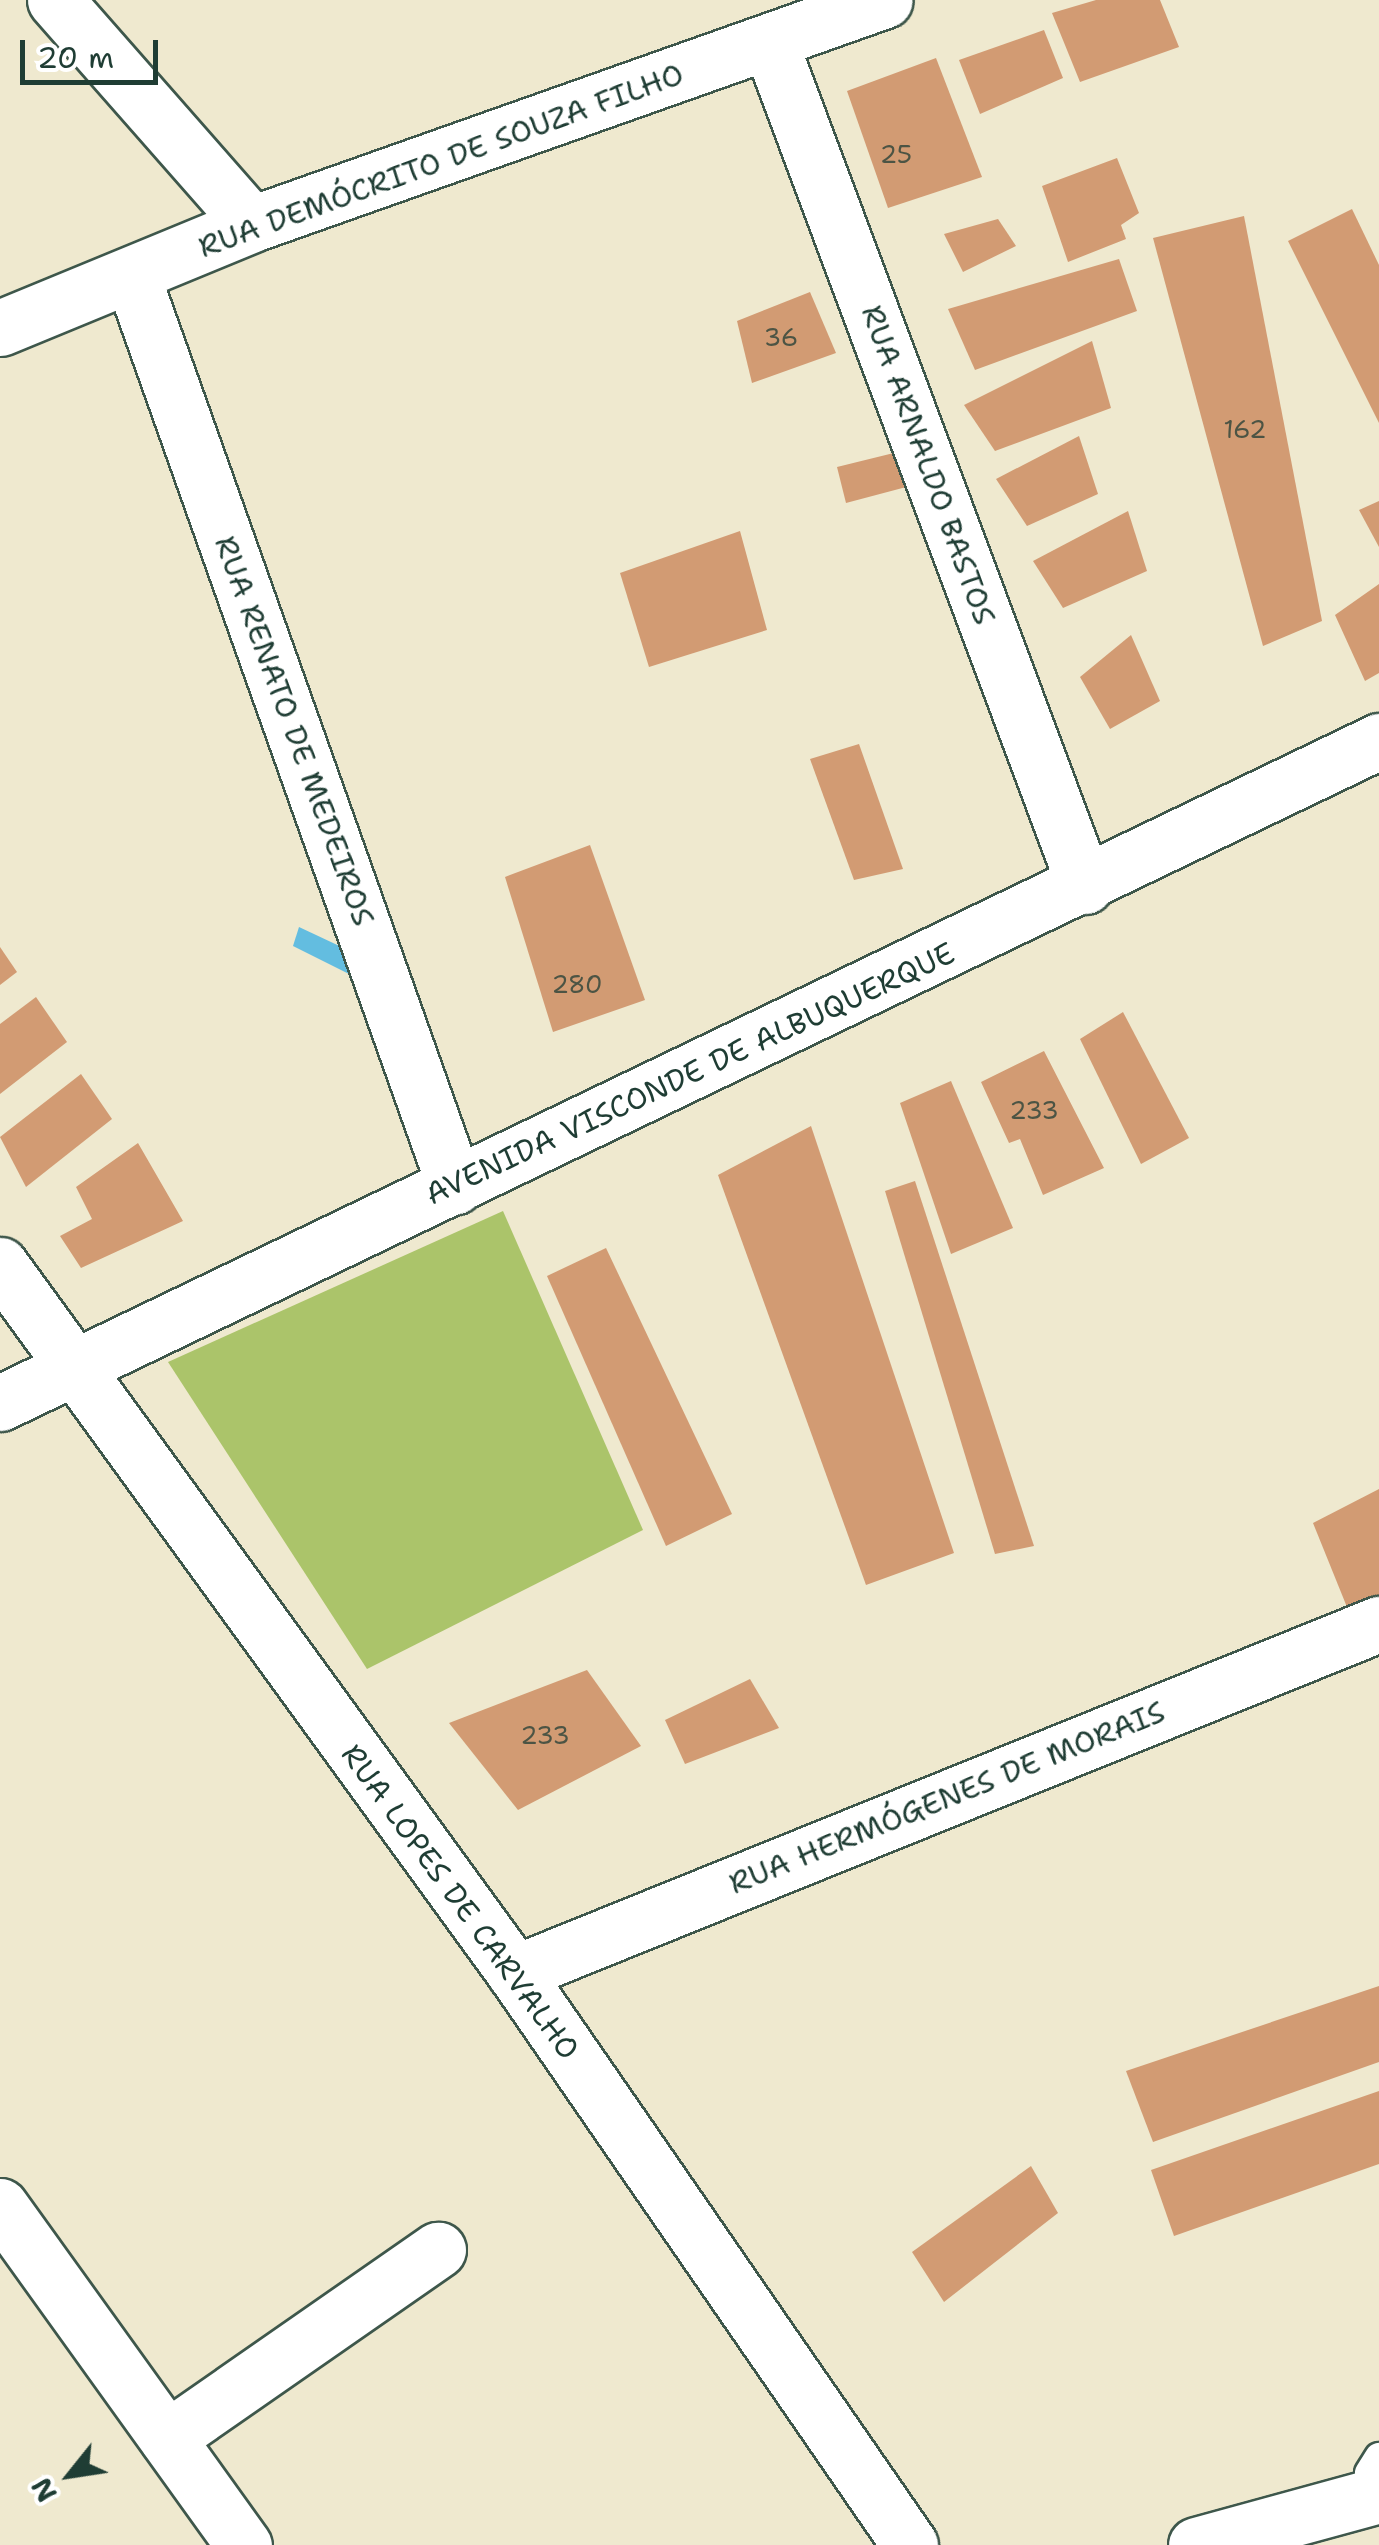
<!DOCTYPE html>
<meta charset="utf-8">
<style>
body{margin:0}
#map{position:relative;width:1379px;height:2545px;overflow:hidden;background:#efe9cf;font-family:"Shantell Sans",sans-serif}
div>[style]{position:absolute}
.green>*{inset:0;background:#abc46a}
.water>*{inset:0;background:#63bde0}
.building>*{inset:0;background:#d29b73}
.roads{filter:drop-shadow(2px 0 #3e574b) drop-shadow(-2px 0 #3e574b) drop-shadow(0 2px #3e574b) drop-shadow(0 -2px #3e574b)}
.lane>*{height:28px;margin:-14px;padding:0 14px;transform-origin:14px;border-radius:14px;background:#fff}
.street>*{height:55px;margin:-27.5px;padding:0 27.5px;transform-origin:27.5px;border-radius:27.5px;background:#fff}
.secondary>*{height:55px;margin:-27.5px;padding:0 27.5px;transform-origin:27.5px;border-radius:27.5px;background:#fff}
.primary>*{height:55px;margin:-27.5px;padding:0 27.5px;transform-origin:27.5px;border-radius:27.5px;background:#fff}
span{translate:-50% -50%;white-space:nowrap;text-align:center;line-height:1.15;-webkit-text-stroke:10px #fff;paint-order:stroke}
.number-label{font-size:25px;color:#4c5444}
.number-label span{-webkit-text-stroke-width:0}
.street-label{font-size:30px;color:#1f3d34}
.north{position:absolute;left:20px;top:2425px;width:100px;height:100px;-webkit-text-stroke:8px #fff;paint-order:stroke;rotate:240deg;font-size:28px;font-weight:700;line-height:40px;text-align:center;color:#1f3d34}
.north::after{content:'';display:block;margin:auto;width:35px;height:45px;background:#1f3d34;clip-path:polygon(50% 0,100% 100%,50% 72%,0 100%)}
.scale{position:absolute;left:20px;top:40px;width:138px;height:45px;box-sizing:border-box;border:5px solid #1f3d34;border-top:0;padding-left:12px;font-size:30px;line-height:35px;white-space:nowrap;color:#1f3d34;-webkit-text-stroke:8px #fff;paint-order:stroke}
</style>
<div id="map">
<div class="green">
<div style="clip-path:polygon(503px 1211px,643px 1530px,367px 1669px,168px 1362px)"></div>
</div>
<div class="water">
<div style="clip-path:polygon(299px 927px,348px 950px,349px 974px,293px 946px)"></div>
</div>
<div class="building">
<div style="clip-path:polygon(1096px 0,1160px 0,1179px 47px,1080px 82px,1052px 13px)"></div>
<div style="clip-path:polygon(1044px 30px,1063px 78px,980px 114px,959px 60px)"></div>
<div style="clip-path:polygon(936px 58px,982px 177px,888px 208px,847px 91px)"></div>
<div style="clip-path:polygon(1117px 158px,1139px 213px,1121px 225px,1126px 239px,1068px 262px,1042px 186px)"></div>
<div style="clip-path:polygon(1352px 209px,1379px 265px,1379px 423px,1288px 241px)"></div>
<div style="clip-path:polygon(1244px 216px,1322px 621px,1263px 646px,1153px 238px)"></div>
<div style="clip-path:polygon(998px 219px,1016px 246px,963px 272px,944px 234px)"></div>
<div style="clip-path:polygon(1119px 259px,1137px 311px,975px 370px,948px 309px)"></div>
<div style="clip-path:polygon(810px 292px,836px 353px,752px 383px,737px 321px)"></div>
<div style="clip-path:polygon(1092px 341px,1111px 408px,995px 451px,964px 405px)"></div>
<div style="clip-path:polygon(1079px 436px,1098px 494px,1027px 526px,996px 479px)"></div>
<div style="clip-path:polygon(910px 449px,910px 486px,846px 503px,837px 467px)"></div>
<div style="clip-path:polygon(1379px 501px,1379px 547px,1359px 510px)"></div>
<div style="clip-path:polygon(1128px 511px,1147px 571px,1063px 608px,1033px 561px)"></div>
<div style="clip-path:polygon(740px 531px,767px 630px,649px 667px,620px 573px)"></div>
<div style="clip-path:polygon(1379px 584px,1379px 673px,1365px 681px,1335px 615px)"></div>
<div style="clip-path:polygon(1131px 635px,1160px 701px,1110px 729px,1080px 677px)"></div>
<div style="clip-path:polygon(859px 744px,903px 869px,854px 880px,810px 759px)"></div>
<div style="clip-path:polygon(590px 845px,645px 1000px,553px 1032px,505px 877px)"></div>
<div style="clip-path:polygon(0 947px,17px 972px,0 985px)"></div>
<div style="clip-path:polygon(36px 997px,67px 1042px,0 1094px,0 1024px)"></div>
<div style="clip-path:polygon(1123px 1012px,1189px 1138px,1141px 1164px,1080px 1039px)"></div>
<div style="clip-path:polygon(1044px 1051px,1104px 1168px,1043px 1195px,1020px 1139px,1009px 1143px,981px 1082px)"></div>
<div style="clip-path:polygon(81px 1074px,112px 1119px,26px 1187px,0 1137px)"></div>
<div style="clip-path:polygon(951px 1081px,1013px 1228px,951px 1254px,900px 1103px)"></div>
<div style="clip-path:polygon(811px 1126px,954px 1553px,866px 1585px,718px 1175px)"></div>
<div style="clip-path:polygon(138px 1143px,183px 1221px,81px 1268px,60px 1236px,92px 1219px,76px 1187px)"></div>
<div style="clip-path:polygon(915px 1181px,1034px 1546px,995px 1554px,885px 1191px)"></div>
<div style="clip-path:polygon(606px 1248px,732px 1514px,666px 1546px,547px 1276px)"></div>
<div style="clip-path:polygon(1379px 1489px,1379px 1607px,1351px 1617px,1313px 1523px)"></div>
<div style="clip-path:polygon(587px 1670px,641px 1746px,518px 1810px,449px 1723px)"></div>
<div style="clip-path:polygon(750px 1679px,779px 1728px,685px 1764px,665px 1720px)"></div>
<div style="clip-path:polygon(1379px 1986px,1379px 2062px,1153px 2142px,1126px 2071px)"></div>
<div style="clip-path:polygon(1379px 2091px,1379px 2164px,1174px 2236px,1151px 2170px)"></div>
<div style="clip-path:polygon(1031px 2166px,1058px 2213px,944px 2302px,912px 2252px)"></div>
</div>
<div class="roads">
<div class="lane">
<div style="left:1369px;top:2473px;width:19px;rotate:-58deg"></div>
</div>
<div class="street">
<div style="left:770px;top:43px;width:900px;rotate:69.51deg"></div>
<div style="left:132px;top:276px;width:966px;rotate:70.46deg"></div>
<div style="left:0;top:1265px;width:875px;rotate:53.97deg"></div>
<div style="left:515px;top:1973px;width:695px;rotate:55.37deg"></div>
<div style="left:515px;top:1973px;width:932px;rotate:-22deg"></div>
<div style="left:0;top:2206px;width:418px;rotate:54.3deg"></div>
<div style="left:167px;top:2438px;width:330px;rotate:-34.8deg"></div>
</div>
<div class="secondary">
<div style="left:55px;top:0;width:298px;rotate:48.7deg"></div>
<div style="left:0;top:328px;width:273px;rotate:-22.4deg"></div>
<div style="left:252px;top:224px;width:671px;rotate:-19.49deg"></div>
</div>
<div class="primary">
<div style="left:0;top:1403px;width:1530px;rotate:-25.64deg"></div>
<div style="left:1196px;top:2545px;width:190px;rotate:-15.3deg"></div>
</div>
</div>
<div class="number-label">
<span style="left:896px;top:154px">25</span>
<span style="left:781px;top:337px">36</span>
<span style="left:1245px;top:429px">162</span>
<span style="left:577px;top:984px">280</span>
<span style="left:1034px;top:1110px">233</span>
<span style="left:545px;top:1735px">233</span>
</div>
<div class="street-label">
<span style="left:441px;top:161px;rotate:-20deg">RUA DEMÓCRITO DE SOUZA FILHO</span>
<span style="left:928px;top:465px;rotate:70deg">RUA ARNALDO BASTOS</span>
<span style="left:294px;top:731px;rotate:70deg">RUA RENATO DE MEDEIROS</span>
<span style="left:690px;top:1074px;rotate:-25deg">AVENIDA VISCONDE DE ALBUQUERQUE</span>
<span style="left:947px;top:1798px;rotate:-22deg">RUA HERMÓGENES DE MORAIS</span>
<span style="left:460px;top:1902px;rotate:54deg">RUA LOPES DE CARVALHO</span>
</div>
<div class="north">N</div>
<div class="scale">20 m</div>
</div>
